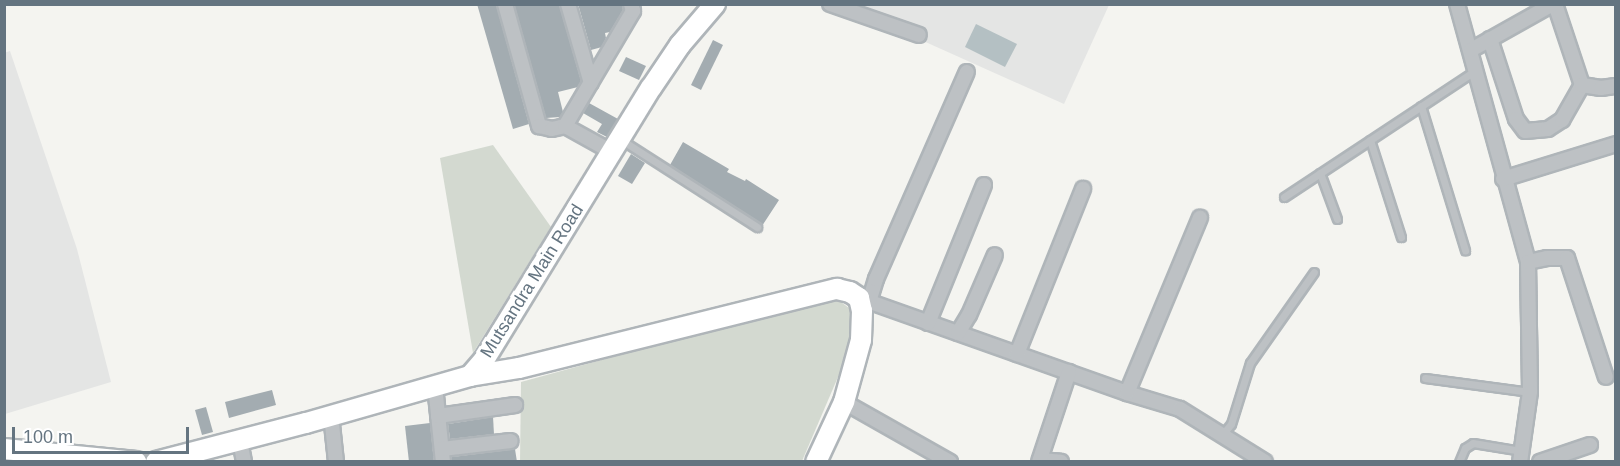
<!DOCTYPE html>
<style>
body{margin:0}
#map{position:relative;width:1620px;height:466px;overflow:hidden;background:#f4f4f0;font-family:Arial,sans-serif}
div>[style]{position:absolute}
.built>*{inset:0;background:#e4e5e4}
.green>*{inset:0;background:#d3d9d0}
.water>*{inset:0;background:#b4c0c3}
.building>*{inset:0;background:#a3acb1}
.roads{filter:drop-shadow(2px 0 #afb5b9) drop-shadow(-2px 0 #afb5b9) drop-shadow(0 2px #afb5b9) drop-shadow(0 -2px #afb5b9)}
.lane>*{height:7px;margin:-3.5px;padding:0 3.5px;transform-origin:3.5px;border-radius:3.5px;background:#bdc1c4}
.street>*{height:14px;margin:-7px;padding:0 7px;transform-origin:7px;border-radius:7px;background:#bdc1c4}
.secondary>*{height:20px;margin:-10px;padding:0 10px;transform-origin:10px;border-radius:10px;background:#fff}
span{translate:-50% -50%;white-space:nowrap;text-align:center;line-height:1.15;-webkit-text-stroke:6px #fff;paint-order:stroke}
.street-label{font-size:18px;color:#647480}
.frame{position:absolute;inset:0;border:6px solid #647480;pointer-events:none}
.scale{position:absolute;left:12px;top:427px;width:177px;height:27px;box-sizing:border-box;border:3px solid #647480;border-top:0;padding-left:8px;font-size:18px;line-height:21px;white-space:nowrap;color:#647480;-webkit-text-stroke:4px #fff;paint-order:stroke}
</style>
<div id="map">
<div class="built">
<div style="clip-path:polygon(843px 5px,1109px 5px,1064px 104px)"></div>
<div style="clip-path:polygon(10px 51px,77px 249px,111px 382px,5px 414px,4px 53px)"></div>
</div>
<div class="green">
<div style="clip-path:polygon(493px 145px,551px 227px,473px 353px,440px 158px)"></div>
<div style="clip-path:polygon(821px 300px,841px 302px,853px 311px,856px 335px,802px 461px,520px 462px,521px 382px)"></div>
</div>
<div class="water">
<div style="clip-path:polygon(976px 24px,1017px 44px,1005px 67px,965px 47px)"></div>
</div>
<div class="building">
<div style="clip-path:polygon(477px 4px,496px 4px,529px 124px,513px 129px)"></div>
<div style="clip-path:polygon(514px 4px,559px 4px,581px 81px,578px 87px,558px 92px,563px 112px,560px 117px,546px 118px)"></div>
<div style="clip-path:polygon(578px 4px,622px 4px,623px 10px,610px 32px,605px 33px,606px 38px,602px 47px,591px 50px)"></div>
<div style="clip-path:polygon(713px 40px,723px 45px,701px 90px,691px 85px)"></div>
<div style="clip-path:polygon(626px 57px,646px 66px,639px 80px,619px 71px)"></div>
<div style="clip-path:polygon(589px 103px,618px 119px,607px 137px,597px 132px,602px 124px,583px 113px)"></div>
<div style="clip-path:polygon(683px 142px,729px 169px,727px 172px,745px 181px,746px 179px,779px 200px,762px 226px,670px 165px)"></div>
<div style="clip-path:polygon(631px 154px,645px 163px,632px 184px,618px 176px)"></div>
<div style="clip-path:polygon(272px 390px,276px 405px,229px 418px,225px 402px)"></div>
<div style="clip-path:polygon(206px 407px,213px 432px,202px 435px,195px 410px)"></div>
<div style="clip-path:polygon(493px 417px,494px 434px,450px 439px,448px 424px)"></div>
<div style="clip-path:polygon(430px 423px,434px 462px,409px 462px,405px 426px)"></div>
<div style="clip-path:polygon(515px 449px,517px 462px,452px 462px,452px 457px)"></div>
</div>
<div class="roads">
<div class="lane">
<div style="left:1421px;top:106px;width:151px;rotate:73deg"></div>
<div style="left:620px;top:139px;width:163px;rotate:32.7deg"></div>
<div style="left:1370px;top:140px;width:102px;rotate:72.3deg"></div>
<div style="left:1320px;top:173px;width:49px;rotate:69.7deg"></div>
<div style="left:1284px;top:197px;width:230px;rotate:-33.5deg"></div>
<div style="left:1425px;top:378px;width:106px;rotate:7.6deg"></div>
<div style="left:1222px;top:435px;width:14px;rotate:-51deg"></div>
<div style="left:1231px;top:424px;width:64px;rotate:-72.7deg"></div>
<div style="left:1250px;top:363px;width:111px;rotate:-54.9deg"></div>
<div style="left:1459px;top:462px;width:15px;rotate:-67deg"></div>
<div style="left:1465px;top:448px;width:9px;rotate:-32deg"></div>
<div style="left:1473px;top:443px;width:50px;rotate:9.3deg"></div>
</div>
<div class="street">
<div style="left:505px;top:4px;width:127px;rotate:74.4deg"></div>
<div style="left:539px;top:126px;width:13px;rotate:13deg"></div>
<div style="left:552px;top:129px;width:13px;rotate:-13deg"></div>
<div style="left:565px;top:126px;width:54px;rotate:29deg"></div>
<div style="left:568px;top:4px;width:82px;rotate:73.8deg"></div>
<div style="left:830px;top:4px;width:94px;rotate:19.2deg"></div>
<div style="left:1457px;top:4px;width:268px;rotate:74.6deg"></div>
<div style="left:1528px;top:262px;width:130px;rotate:89.1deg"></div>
<div style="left:1530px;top:392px;width:71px;rotate:98.1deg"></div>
<div style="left:1555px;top:4px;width:85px;rotate:71.6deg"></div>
<div style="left:1490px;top:39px;width:84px;rotate:72deg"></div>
<div style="left:1516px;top:119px;width:15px;rotate:53deg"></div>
<div style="left:1525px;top:131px;width:23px;rotate:-5deg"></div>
<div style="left:1548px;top:129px;width:17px;rotate:-33deg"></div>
<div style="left:1562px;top:120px;width:40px;rotate:-60.3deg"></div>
<div style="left:1582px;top:85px;width:19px;rotate:9deg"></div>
<div style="left:1601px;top:88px;width:15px;rotate:-8deg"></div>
<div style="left:1471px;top:50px;width:94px;rotate:-29.3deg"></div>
<div style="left:565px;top:126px;width:134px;rotate:-59.4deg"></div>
<div style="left:633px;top:11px;width:7px;rotate:-106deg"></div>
<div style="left:1503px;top:179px;width:118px;rotate:-17.2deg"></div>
<div style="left:1528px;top:262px;width:19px;rotate:-12deg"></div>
<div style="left:1547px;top:258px;width:20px"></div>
<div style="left:1567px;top:258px;width:125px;rotate:71.9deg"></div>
<div style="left:859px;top:298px;width:284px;rotate:19.5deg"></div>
<div style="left:1127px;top:393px;width:55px;rotate:16.8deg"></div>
<div style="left:1180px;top:409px;width:100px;rotate:31.9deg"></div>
<div style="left:869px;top:302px;width:24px;rotate:-73deg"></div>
<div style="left:876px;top:279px;width:226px;rotate:-66.3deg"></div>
<div style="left:928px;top:323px;width:149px;rotate:-67.9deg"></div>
<div style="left:958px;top:333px;width:21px;rotate:-59deg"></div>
<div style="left:969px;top:315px;width:65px;rotate:-66.6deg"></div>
<div style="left:1017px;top:354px;width:178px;rotate:-68.2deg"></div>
<div style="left:435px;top:386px;width:76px;rotate:84deg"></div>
<div style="left:1127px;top:393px;width:190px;rotate:-67.4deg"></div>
<div style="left:844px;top:402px;width:122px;rotate:29.5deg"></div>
<div style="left:331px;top:415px;width:47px;rotate:83.9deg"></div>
<div style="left:438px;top:416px;width:78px;rotate:-8.1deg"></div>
<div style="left:240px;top:441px;width:21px;rotate:79deg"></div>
<div style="left:442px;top:449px;width:69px;rotate:-6.6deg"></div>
<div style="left:1040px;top:460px;width:21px;rotate:5deg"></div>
<div style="left:1039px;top:462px;width:95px;rotate:-71.6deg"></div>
<div style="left:1540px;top:462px;width:53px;rotate:-18.8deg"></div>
</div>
<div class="secondary">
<div style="left:470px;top:376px;width:50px;rotate:-9.3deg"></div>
<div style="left:519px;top:368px;width:328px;rotate:-14deg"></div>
<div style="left:837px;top:289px;width:13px;rotate:13deg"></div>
<div style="left:850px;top:292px;width:11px;rotate:34deg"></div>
<div style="left:859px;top:298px;width:13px;rotate:77deg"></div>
<div style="left:862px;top:311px;width:29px;rotate:92deg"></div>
<div style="left:861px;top:340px;width:64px;rotate:105.3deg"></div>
<div style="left:844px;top:402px;width:66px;rotate:115deg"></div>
<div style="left:4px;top:449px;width:133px;rotate:5.6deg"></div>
<div style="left:156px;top:462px;width:155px;rotate:-14.6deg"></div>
<div style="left:306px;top:423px;width:171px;rotate:-16deg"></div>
<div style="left:470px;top:376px;width:21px;rotate:-49deg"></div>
<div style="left:484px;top:360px;width:319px;rotate:-58.5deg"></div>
<div style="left:651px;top:88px;width:52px;rotate:-56deg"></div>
<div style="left:680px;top:45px;width:54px;rotate:-49.5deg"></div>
</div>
</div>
<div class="street-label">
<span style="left:532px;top:281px;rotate:-58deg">Mutsandra Main Road</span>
</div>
<div class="frame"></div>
<div class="scale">100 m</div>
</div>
